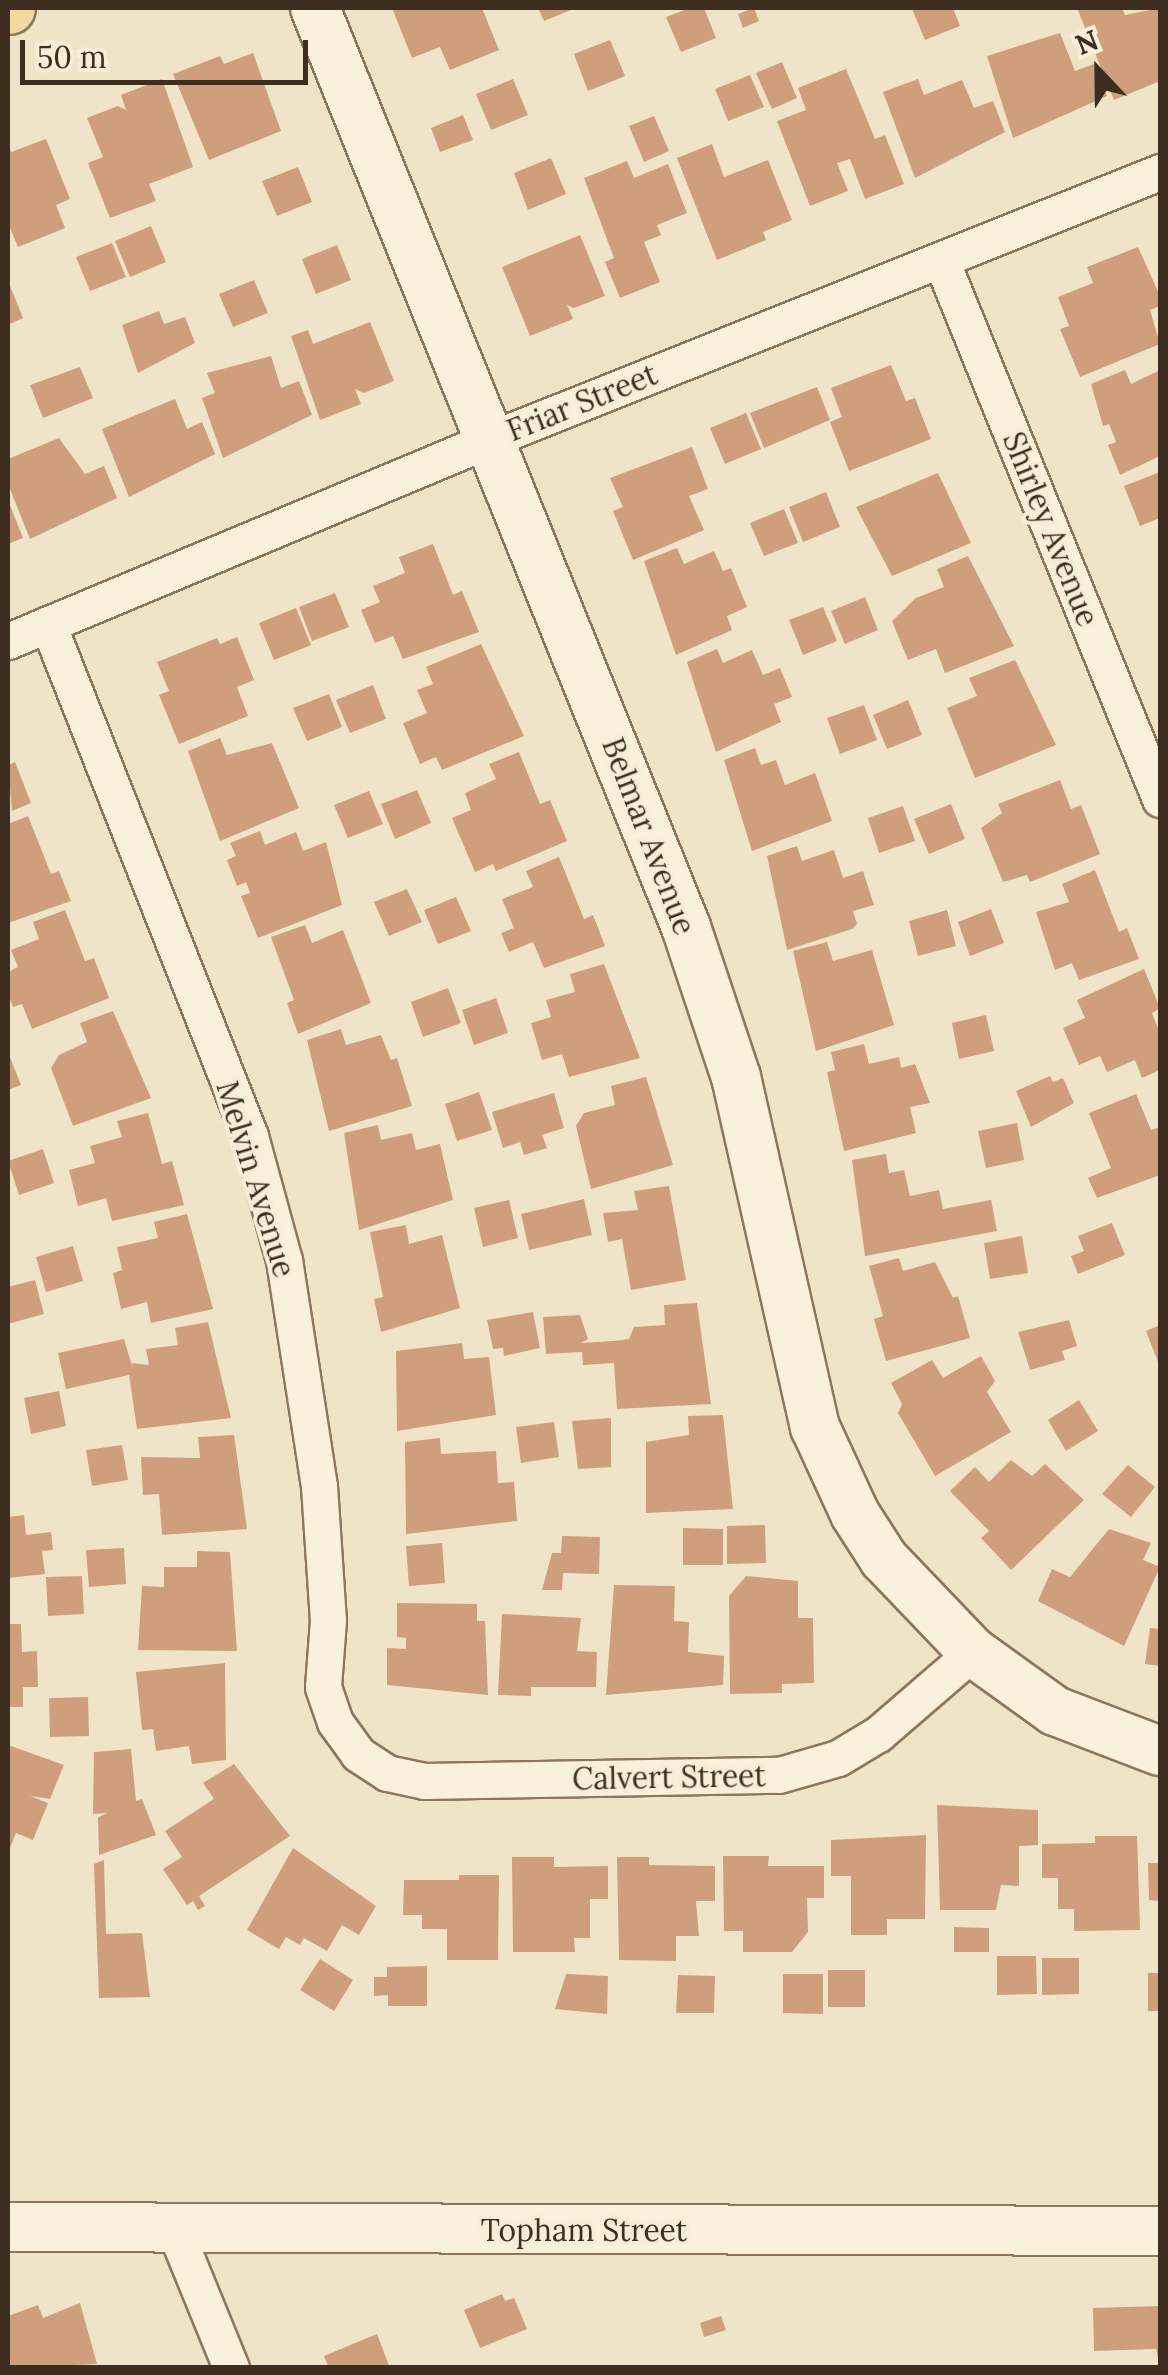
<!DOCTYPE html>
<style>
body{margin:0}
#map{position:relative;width:1168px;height:2375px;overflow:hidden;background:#f0e4c8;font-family:Lora,serif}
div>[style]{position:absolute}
.building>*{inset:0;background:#cf9f7d}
.roads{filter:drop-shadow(2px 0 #8d765c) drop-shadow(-2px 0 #8d765c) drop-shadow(0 2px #8d765c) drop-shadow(0 -2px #8d765c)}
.street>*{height:35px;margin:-17.5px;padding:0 17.5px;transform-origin:17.5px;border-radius:17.5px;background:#faf1dc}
.secondary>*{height:48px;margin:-24px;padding:0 24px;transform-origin:24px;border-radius:24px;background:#faf1dc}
.primary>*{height:52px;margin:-26px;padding:0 26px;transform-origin:26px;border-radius:26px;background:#f3d9a0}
span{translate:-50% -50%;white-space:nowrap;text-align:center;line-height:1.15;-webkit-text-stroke:8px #f7eed8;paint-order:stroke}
.street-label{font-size:30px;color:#3d2e20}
.frame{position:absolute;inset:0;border:10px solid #3d2e20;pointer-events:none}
.north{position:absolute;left:1048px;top:20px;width:100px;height:100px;-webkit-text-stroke:8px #f7eed8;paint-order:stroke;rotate:338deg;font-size:28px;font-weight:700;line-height:40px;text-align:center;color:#3d2e20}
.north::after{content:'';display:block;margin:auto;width:35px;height:45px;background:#3d2e20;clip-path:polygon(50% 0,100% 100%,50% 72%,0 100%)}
.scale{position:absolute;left:20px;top:40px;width:288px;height:45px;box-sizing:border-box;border:5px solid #3d2e20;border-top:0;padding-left:12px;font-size:30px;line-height:35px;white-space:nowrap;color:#3d2e20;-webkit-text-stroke:8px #f7eed8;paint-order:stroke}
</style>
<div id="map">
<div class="building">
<div style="clip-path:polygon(392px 8px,482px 8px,499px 50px,450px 70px,440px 47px,412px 58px)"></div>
<div style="clip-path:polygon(538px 8px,576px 8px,544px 21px)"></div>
<div style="clip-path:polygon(690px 8px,704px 8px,716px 38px,681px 52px,666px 17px)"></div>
<div style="clip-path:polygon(754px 8px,759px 21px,743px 28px,738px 14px)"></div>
<div style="clip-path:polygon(953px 8px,960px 26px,925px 40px,912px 9px)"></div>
<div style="clip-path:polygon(1077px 8px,1122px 8px,1125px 15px,1160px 8px,1160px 81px,1114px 100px)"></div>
<div style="clip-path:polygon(1060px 33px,1075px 71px,1094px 64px,1107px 96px,1013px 138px,987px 56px)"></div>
<div style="clip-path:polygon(610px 40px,625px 76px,588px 91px,574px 54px)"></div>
<div style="clip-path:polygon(253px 53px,281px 131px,209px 160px,173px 74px,220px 56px,224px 64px)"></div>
<div style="clip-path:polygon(782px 62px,797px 98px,772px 109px,756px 73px)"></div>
<div style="clip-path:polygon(846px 69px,875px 139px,885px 135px,904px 184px,865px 199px,850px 159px,837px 163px,848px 191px,810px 206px,777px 121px,806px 110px,798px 88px)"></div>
<div style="clip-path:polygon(750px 75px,764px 107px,728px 121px,715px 89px)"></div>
<div style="clip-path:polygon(162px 79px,193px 167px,149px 184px,156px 201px,110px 218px,88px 163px,103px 157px,87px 118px,118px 106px,126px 110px,121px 95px)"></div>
<div style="clip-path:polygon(513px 79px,528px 115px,491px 130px,476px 94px)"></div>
<div style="clip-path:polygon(918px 79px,924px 95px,962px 80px,974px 108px,993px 101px,1005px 132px,915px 178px,883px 92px)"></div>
<div style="clip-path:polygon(463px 115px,473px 140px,440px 152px,431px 128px)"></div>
<div style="clip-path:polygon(654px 116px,669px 151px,644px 162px,629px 126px)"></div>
<div style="clip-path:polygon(46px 139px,70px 199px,56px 205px,65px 228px,18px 247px,8px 223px,8px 144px,11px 152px)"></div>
<div style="clip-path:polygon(712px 144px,724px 177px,768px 160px,792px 220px,763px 232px,766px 240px,717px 260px,677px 158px)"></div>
<div style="clip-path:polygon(551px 158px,566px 194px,528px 210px,514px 173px)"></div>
<div style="clip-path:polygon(627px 161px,634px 178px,668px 164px,687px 213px,657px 225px,661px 235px,644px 242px,660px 282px,620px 298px,605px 262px,614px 258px,584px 178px)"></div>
<div style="clip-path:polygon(298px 167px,312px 202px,277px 216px,262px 181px)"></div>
<div style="clip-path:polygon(151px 226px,166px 262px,130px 277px,115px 241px)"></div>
<div style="clip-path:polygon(580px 235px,605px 296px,574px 308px,567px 305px,573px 319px,530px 336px,502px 267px)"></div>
<div style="clip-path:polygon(112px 243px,126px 277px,90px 291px,76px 257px)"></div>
<div style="clip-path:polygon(337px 245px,351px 280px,316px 294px,302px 259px)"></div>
<div style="clip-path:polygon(1138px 247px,1160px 296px,1160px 306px,1150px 310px,1160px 344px,1080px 377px,1060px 329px,1069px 326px,1058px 297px,1093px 283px,1087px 267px)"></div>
<div style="clip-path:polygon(254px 280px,268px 313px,233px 327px,219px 294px)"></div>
<div style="clip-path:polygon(8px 281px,23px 318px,8px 325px)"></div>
<div style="clip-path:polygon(159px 311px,164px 324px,185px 317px,195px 343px,138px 373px,122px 325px)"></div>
<div style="clip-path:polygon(370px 322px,394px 381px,364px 393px,355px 389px,361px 404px,320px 420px,291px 336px,308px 330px,313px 344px)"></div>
<div style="clip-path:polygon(271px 356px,281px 388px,299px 381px,312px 415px,223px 458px,202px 398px,215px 393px,207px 373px)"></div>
<div style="clip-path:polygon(891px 365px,906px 401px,915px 398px,931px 439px,849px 471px,830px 422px,842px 417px,831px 388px)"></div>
<div style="clip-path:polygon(80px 367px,93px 398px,43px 418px,30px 385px)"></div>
<div style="clip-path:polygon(1125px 370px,1131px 384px,1160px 370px,1160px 456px,1120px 475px,1108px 445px,1116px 442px,1109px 424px,1103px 426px,1091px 384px)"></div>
<div style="clip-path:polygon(817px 387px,830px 420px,764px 448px,750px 413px)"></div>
<div style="clip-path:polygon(175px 399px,187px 429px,202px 422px,215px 454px,129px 497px,102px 429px)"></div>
<div style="clip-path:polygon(746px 413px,761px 449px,725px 464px,710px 428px)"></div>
<div style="clip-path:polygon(59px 438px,85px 474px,104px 466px,117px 498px,30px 539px,8px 484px,8px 459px)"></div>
<div style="clip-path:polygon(692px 447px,708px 489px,689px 496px,704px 530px,633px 560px,613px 511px,623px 507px,610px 478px)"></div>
<div style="clip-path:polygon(1160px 472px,1160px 518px,1140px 526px,1124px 486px)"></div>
<div style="clip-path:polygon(938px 473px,971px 543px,892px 576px,856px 507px)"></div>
<div style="clip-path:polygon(826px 492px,840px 527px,803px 542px,789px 507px)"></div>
<div style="clip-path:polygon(8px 500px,23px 538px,8px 544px)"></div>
<div style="clip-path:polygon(784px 509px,798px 543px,764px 556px,750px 523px)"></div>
<div style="clip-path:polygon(433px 544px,453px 595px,462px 591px,479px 632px,403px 659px,393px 636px,375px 643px,361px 610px,380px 602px,373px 586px,405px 573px,399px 557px)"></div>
<div style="clip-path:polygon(677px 548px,684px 564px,714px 551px,723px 571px,731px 568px,747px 607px,727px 616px,732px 630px,676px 655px,644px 561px)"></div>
<div style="clip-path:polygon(968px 556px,1014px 646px,945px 673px,936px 649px,908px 660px,892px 621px,916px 598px,944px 587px,937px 569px)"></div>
<div style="clip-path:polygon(335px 593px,349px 627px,312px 641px,299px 607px)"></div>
<div style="clip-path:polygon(865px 597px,878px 630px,845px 644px,831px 611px)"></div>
<div style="clip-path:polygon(823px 607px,837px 641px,803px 655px,789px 620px)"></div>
<div style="clip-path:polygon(296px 608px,311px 645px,274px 660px,259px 623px)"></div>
<div style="clip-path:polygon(237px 637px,254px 680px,237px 687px,248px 716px,179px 744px,159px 695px,169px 691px,157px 662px,217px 638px,220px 644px)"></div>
<div style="clip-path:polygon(481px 644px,524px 736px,442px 770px,436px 757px,420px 764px,403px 723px,427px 713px,417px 690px,433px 684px,426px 667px)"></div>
<div style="clip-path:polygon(717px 649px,723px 663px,752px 650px,763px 675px,780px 668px,792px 697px,774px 704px,781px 722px,716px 752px,687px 662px)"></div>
<div style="clip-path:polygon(1015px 660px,1056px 745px,975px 778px,947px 708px,977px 696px,969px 678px)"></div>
<div style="clip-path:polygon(373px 685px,386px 719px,350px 733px,336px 700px)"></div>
<div style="clip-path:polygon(329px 694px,342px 727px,307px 741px,293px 708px)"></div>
<div style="clip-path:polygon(908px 700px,922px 735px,887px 749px,873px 715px)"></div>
<div style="clip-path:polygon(864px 705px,877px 740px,840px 754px,827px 718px)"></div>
<div style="clip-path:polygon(220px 738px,227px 755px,272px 743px,299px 808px,220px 841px,188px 751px)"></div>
<div style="clip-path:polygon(755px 748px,761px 765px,776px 760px,785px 785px,815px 773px,832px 821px,752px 851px,724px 760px)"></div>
<div style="clip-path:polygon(519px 752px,540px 804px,550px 800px,567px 841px,496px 871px,493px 864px,475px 872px,452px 818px,471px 810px,465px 793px,496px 779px,489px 764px)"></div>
<div style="clip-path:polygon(15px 762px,31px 803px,12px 811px,8px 765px)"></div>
<div style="clip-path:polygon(1060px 780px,1071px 809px,1081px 805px,1100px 854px,1030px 882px,1027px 875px,1003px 882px,981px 828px,1002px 813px,998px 804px)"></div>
<div style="clip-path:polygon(417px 790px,431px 823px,395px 839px,381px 804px)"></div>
<div style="clip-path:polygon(369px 791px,383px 824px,348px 838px,334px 805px)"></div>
<div style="clip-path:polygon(951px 804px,965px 839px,929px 854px,914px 819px)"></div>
<div style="clip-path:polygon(903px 806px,915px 841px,879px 853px,868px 818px)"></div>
<div style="clip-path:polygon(28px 816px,51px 874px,59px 871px,71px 901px,8px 923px,8px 824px)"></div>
<div style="clip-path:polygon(260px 831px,265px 845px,296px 832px,303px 851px,326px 842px,342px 905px,258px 938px,241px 896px,250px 893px,246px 882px,237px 886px,227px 860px,236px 856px,230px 843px)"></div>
<div style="clip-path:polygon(797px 846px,802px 861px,834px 850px,843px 878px,863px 871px,874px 905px,853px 911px,857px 924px,852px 929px,787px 950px,767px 856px)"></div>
<div style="clip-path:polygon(559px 857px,584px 919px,593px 915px,605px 946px,544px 968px,533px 942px,509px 952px,501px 933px,514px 928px,502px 899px,533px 887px,526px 871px)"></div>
<div style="clip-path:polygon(1095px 870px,1119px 932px,1127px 928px,1139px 959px,1079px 980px,1072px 963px,1055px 970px,1036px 912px,1069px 902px,1062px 884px)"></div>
<div style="clip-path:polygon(407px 889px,422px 922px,389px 936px,374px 902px)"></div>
<div style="clip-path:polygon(456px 897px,471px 931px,438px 944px,424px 910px)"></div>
<div style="clip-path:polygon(991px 909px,1004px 943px,970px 956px,958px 922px)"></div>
<div style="clip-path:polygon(65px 910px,85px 961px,94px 958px,109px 998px,32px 1029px,22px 1004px,13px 1007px,8px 993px,8px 972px,18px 967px,11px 950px,39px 939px,33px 922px)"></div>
<div style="clip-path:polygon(947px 910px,956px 946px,918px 956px,909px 921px)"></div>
<div style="clip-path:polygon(305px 925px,312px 943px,343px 930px,371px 1003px,298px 1034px,287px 1003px,294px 1000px,271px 937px)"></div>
<div style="clip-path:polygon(827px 942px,833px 961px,872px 950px,894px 1025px,816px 1051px,793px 951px)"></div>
<div style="clip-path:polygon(604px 964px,640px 1058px,569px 1077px,562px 1054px,542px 1060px,531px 1023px,551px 1017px,546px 1000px,575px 992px,570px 974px)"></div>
<div style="clip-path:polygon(1144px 969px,1160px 1008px,1152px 1013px,1160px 1034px,1160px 1070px,1142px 1078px,1135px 1060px,1107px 1072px,1100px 1056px,1079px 1065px,1063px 1028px,1085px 1018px,1077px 1000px)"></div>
<div style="clip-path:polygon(448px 988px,461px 1023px,423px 1037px,411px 1002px)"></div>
<div style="clip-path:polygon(496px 998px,508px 1033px,474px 1045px,462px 1010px)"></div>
<div style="clip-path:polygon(113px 1011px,151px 1098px,73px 1126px,51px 1068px,59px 1055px,87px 1042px,80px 1023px)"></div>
<div style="clip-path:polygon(986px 1015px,994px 1051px,959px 1059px,952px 1023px)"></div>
<div style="clip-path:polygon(341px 1029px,346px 1045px,381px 1035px,391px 1060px,397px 1058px,412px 1106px,329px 1131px,307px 1040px)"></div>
<div style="clip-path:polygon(864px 1044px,869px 1064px,899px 1057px,901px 1068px,915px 1064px,930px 1103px,910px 1107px,916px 1133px,844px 1151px,827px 1072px,835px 1070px,831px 1052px)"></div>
<div style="clip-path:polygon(8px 1052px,21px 1085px,8px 1090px)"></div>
<div style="clip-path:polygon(1050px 1076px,1053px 1082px,1063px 1078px,1074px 1103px,1031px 1127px,1016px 1091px)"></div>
<div style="clip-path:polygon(646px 1077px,673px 1165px,591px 1189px,576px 1126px,584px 1113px,615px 1105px,611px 1086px)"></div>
<div style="clip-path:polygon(479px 1092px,492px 1130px,457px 1141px,445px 1104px)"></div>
<div style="clip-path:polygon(554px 1093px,564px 1128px,542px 1135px,547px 1148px,524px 1155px,520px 1142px,503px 1148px,492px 1112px)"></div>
<div style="clip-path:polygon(1136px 1094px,1151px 1130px,1160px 1127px,1160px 1175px,1097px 1198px,1088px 1178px,1111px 1168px,1089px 1113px)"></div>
<div style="clip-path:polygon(148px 1113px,162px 1164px,172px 1161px,184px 1205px,112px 1221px,106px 1198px,78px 1206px,69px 1170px,95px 1163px,90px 1146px,122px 1137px,117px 1121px)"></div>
<div style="clip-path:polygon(1017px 1123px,1024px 1160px,986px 1168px,978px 1131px)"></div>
<div style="clip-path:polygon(378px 1125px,381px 1140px,412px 1133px,416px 1150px,440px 1144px,453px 1200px,359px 1230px,344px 1133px)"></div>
<div style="clip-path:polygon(43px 1149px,54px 1183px,19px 1195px,8px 1161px)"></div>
<div style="clip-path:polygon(886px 1154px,889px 1173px,904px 1170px,910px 1196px,939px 1190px,943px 1209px,991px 1200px,997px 1231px,865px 1256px,852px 1160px)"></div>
<div style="clip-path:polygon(669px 1186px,686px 1280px,631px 1290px,622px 1239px,608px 1242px,603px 1213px,638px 1210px,634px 1191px)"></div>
<div style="clip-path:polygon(584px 1199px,592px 1235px,529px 1250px,521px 1214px)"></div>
<div style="clip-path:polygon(509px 1200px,518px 1238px,483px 1247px,474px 1208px)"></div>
<div style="clip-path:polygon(187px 1214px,213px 1309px,151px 1323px,147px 1302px,121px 1309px,113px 1273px,122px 1270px,117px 1247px,158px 1238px,154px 1222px)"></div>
<div style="clip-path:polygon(1112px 1223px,1125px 1255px,1078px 1274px,1071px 1256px,1084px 1251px,1078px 1236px)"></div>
<div style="clip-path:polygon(406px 1225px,409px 1244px,442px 1235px,460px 1308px,381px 1332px,374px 1299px,383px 1297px,370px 1232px)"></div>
<div style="clip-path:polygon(1022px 1236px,1028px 1273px,990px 1279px,984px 1243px)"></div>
<div style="clip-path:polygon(73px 1246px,83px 1281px,46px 1292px,36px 1257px)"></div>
<div style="clip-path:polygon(899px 1258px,903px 1271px,935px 1262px,953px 1298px,958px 1296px,970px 1338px,886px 1361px,874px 1319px,883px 1316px,869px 1266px)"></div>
<div style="clip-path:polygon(35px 1280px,44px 1314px,8px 1324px,8px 1287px)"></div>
<div style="clip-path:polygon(697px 1303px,711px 1404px,617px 1409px,614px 1363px,583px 1365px,582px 1352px,546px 1354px,543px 1317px,580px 1315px,588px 1339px,581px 1343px,613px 1341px,629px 1339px,634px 1327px,665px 1325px,664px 1305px)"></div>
<div style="clip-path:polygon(533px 1312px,540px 1348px,504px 1356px,503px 1348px,493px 1349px,487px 1320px)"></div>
<div style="clip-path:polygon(1069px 1320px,1077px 1346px,1062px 1351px,1065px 1360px,1030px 1370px,1018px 1332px)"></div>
<div style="clip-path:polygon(208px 1322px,231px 1418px,137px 1429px,129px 1375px,66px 1389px,58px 1353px,124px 1339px,133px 1369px,132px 1363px,149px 1365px,146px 1349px,178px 1345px,175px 1328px)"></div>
<div style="clip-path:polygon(1160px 1325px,1160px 1367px,1146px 1331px)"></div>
<div style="clip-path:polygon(462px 1343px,464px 1359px,489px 1357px,496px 1415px,397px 1431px,396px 1351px)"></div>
<div style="clip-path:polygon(981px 1356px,995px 1381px,987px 1392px,1011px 1432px,935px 1476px,898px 1413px,902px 1404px,891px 1383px,932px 1360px,943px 1378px)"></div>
<div style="clip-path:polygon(59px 1391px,66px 1426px,31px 1434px,24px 1398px)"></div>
<div style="clip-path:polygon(1079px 1400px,1098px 1431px,1066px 1451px,1048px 1420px)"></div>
<div style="clip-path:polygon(723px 1415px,733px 1509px,646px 1513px,646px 1442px,689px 1435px,688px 1416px)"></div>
<div style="clip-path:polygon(611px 1418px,611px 1467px,578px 1469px,572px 1421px)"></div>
<div style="clip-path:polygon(554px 1422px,559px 1457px,521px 1463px,516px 1427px)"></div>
<div style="clip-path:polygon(234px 1435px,247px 1529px,162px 1535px,159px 1494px,143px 1495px,141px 1457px,200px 1458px,198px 1437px)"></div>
<div style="clip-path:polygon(440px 1438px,441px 1454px,496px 1451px,498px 1483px,514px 1482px,517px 1521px,406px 1534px,405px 1442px)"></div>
<div style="clip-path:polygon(122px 1445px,128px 1480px,92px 1486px,86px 1450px)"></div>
<div style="clip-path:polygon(1011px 1460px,1032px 1476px,1045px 1464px,1084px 1500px,1011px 1570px,981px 1538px,989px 1531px,950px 1491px,975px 1467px,989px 1482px)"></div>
<div style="clip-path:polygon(1128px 1465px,1155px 1487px,1131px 1517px,1102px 1494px)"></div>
<div style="clip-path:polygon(24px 1515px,26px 1535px,51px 1532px,53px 1550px,42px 1551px,45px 1574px,8px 1578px,8px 1517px)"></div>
<div style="clip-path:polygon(765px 1525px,766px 1563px,727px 1564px,727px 1526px)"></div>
<div style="clip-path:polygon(683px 1528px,723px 1529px,723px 1565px,683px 1565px)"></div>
<div style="clip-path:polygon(1109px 1529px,1151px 1543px,1143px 1560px,1160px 1567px,1124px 1646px,1038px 1601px,1052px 1569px,1070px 1577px)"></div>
<div style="clip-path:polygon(562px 1536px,600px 1537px,599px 1574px,563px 1573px,562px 1590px,542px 1590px,552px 1553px,561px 1553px)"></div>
<div style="clip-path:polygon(442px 1543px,445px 1583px,409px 1586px,406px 1546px)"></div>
<div style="clip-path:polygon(124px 1548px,126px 1584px,89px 1587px,86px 1550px)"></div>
<div style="clip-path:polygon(197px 1551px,230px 1552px,237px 1651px,138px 1650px,142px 1586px,164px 1587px,164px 1567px,197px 1567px)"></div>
<div style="clip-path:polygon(82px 1576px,84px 1614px,48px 1616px,46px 1577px)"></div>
<div style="clip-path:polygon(746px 1576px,798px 1581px,798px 1618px,813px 1618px,814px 1683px,782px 1684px,782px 1693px,730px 1694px,729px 1596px)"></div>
<div style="clip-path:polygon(614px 1585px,675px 1586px,674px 1621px,689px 1622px,688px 1652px,724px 1656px,723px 1685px,606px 1695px)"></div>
<div style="clip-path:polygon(397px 1603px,477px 1604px,477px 1621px,485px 1621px,488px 1695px,387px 1685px,387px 1648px,406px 1649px,406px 1638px,397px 1637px)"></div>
<div style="clip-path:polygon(502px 1614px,581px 1618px,577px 1651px,597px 1652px,596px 1687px,531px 1687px,531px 1696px,498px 1695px)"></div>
<div style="clip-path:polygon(8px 1624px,21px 1624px,22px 1652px,37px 1651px,38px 1687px,23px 1687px,23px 1707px,8px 1707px)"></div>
<div style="clip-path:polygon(1150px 1628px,1160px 1629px,1160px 1666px,1145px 1664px)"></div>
<div style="clip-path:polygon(225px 1663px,226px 1760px,192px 1764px,189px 1746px,156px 1751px,153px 1729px,142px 1730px,136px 1672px)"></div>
<div style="clip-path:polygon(88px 1697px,89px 1736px,50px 1737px,49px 1698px)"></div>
<div style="clip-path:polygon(8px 1745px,64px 1765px,50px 1799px,30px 1796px,48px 1803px,33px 1840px,16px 1833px,8px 1853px)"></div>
<div style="clip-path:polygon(131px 1749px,136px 1801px,142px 1799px,156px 1835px,99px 1855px,98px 1817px,108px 1813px,93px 1814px,94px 1752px)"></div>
<div style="clip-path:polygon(234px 1764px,290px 1836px,199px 1896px,205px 1906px,198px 1910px,193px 1901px,187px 1905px,163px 1869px,182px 1857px,165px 1831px,214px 1799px,203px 1783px)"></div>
<div style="clip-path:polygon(937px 1805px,1038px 1810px,1038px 1845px,1019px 1846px,1019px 1886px,1001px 1885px,996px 1910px,940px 1910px)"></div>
<div style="clip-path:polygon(926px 1835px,925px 1919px,887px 1919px,887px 1935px,851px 1935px,851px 1876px,831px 1876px,831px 1840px)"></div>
<div style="clip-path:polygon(1095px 1836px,1137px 1836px,1140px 1930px,1074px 1931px,1074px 1909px,1058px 1909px,1058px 1878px,1042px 1878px,1042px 1844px,1095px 1843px)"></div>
<div style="clip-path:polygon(293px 1848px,376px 1906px,359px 1935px,342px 1925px,327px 1951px,304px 1938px,300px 1945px,286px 1937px,279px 1949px,247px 1930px)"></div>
<div style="clip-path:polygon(723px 1856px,769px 1856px,768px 1866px,824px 1866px,824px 1898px,807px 1898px,808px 1932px,792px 1952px,743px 1952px,743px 1931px,724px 1931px)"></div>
<div style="clip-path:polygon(512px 1857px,554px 1857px,554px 1867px,608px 1866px,608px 1899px,590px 1899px,590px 1938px,574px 1938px,575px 1952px,513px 1952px)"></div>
<div style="clip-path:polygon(617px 1857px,649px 1857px,649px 1865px,715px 1866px,715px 1901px,696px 1901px,699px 1936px,676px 1936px,676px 1961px,619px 1960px)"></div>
<div style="clip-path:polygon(104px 1860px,106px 1934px,142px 1933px,150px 1997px,99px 1998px,94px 1864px)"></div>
<div style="clip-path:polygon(1148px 1863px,1160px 1863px,1160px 1901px,1149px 1900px)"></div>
<div style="clip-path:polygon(459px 1875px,499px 1875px,498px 1960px,447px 1960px,447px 1929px,422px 1929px,422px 1915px,403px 1915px,404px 1880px,459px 1880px)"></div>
<div style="clip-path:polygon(954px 1927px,989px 1928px,989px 1952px,954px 1952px)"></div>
<div style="clip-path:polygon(997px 1956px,1036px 1956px,1037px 1994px,997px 1995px)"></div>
<div style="clip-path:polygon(1042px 1958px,1079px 1958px,1079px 1994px,1042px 1995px)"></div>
<div style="clip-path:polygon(320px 1959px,353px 1980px,334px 2011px,300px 1990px)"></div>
<div style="clip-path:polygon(427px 1966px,427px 2006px,388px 2006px,388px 1995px,374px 1996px,374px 1977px,387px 1977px,387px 1967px)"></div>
<div style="clip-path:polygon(828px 1970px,865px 1970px,865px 2007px,828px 2007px)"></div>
<div style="clip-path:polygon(1148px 1973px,1160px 1973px,1160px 2011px,1148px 2011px)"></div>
<div style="clip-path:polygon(566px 1974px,608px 1976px,607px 2014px,555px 2009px)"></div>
<div style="clip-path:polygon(783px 1974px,823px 1974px,823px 2014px,783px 2013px)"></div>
<div style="clip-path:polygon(678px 1975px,715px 1976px,714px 2013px,676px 2013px)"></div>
<div style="clip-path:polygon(502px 2294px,505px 2301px,514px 2298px,527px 2329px,480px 2348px,464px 2310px)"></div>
<div style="clip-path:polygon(80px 2303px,97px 2364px,8px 2368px,8px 2316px,38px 2305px,43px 2318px)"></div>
<div style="clip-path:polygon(1160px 2306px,1160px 2368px,1156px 2349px,1094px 2351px,1093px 2308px)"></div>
<div style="clip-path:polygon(721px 2316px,726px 2330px,704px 2337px,700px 2323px)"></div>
<div style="clip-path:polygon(377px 2334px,390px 2368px,329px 2368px,324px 2356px)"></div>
</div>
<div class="roads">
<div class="street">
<div style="left:941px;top:260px;width:582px;rotate:67.89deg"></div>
<div style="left:48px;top:624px;width:550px;rotate:68.47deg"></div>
<div style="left:250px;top:1136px;width:129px;rotate:74.7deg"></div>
<div style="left:284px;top:1260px;width:229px;rotate:81.2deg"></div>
<div style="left:319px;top:1486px;width:134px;rotate:86.2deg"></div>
<div style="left:328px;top:1620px;width:67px;rotate:94.3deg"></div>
<div style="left:323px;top:1687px;width:37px;rotate:71deg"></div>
<div style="left:335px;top:1722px;width:39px;rotate:54deg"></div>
<div style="left:358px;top:1754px;width:35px;rotate:33deg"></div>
<div style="left:387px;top:1773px;width:38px;rotate:12deg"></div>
<div style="left:424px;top:1781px;width:355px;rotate:-1deg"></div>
<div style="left:779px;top:1775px;width:61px;rotate:-16.1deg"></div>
<div style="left:838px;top:1758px;width:47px;rotate:-31deg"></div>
<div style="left:878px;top:1734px;width:125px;rotate:-40.8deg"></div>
<div style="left:8px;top:641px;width:524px;rotate:-22.7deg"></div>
<div style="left:491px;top:439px;width:720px;rotate:-21.76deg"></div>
<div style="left:174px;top:2228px;width:151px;rotate:67.8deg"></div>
</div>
<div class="secondary">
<div style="left:315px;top:8px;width:991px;rotate:68.02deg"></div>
<div style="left:686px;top:927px;width:158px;rotate:71.6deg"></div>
<div style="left:736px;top:1077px;width:359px;rotate:77.3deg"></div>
<div style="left:815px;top:1427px;width:96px;rotate:65.3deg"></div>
<div style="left:855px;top:1514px;width:54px;rotate:57.2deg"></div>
<div style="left:884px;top:1559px;width:129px;rotate:46.3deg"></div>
<div style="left:973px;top:1652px;width:101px;rotate:35.7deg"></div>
<div style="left:1055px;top:1711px;width:112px;rotate:20.9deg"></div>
<div style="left:8px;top:2227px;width:1152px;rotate:0.2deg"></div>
</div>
<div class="primary">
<div style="left:8px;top:8px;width:1px"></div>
</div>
</div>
<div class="street-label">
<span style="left:582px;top:402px;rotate:-22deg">Friar Street</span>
<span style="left:1051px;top:529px;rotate:68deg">Shirley Avenue</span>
<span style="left:649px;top:836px;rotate:69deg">Belmar Avenue</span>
<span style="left:256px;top:1179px;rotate:73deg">Melvin Avenue</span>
<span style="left:669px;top:1777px;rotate:-1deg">Calvert Street</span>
<span style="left:584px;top:2230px">Topham Street</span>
</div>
<div class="frame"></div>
<div class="north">N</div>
<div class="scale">50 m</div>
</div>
